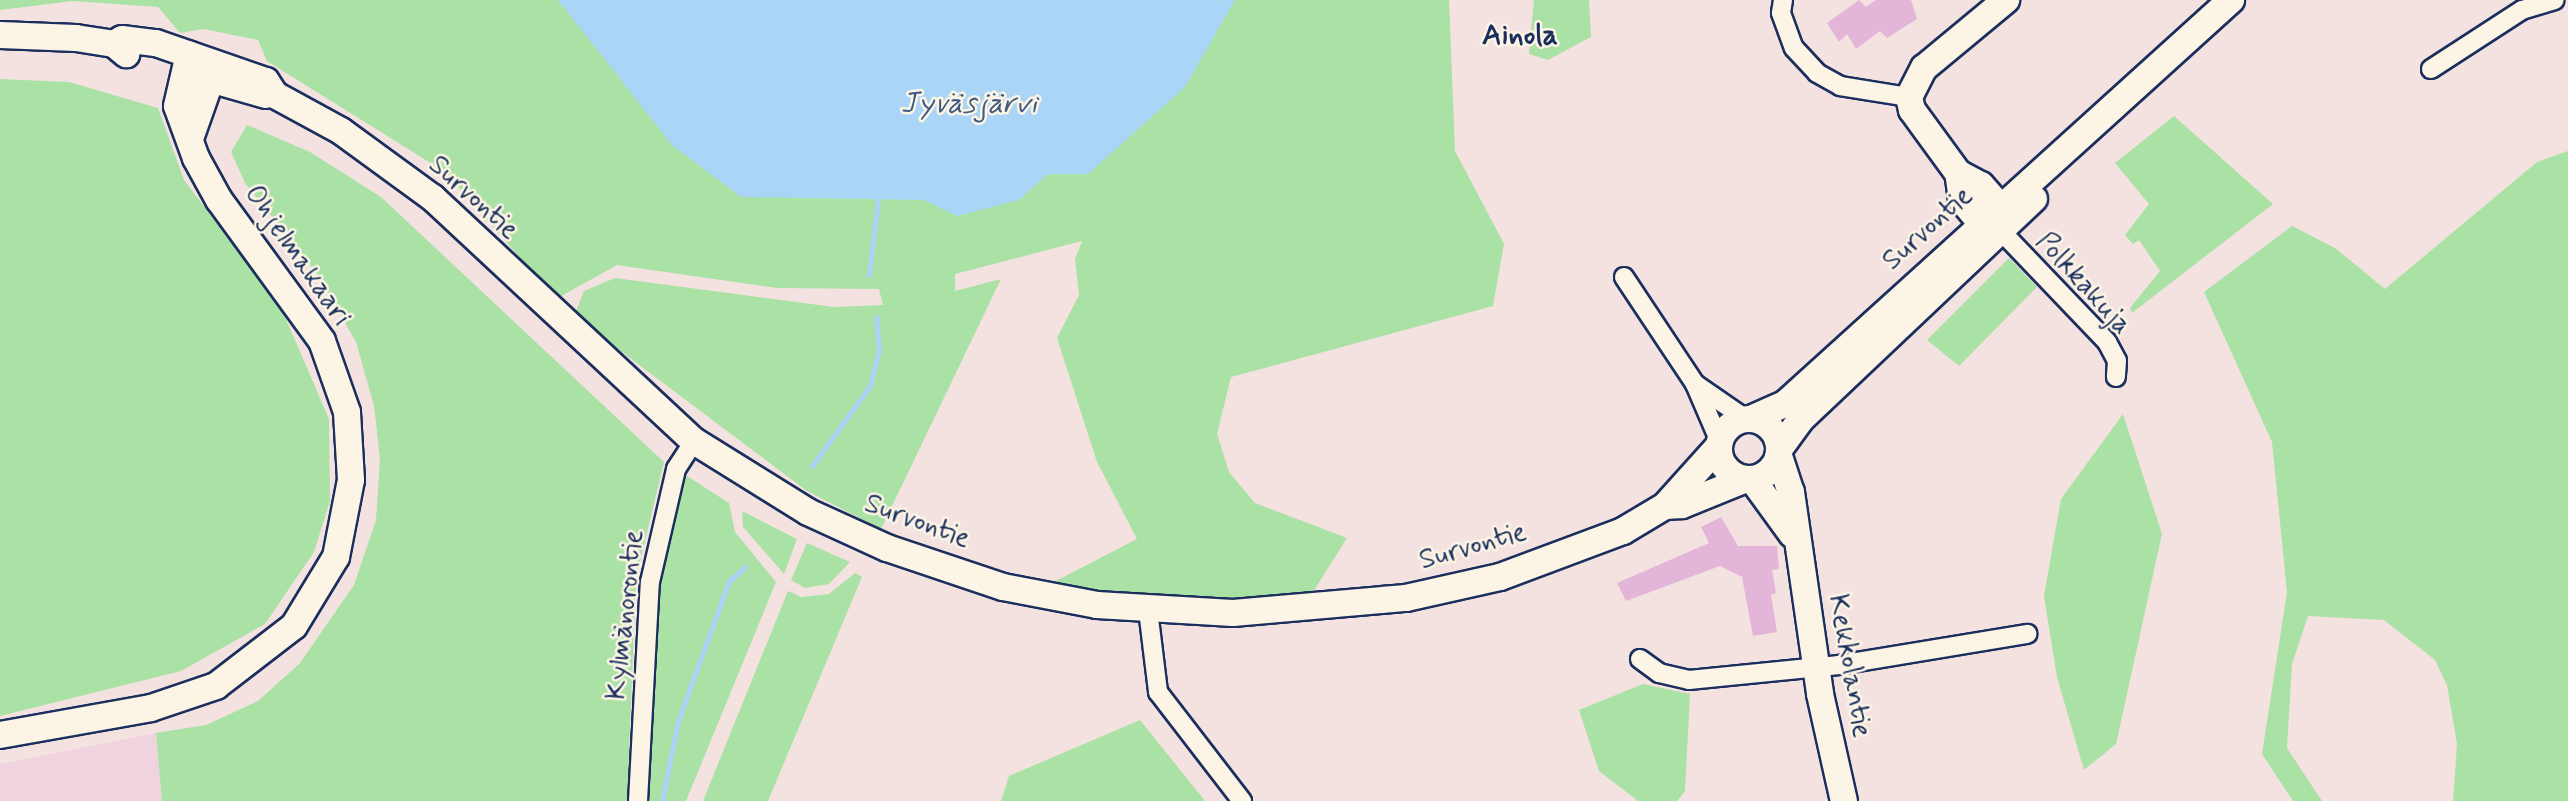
<!DOCTYPE html>
<meta charset="utf-8">
<style>
body{margin:0}
#map{position:relative;width:2568px;height:801px;overflow:hidden;background:#f4e2e1;font-family:Mynerve,sans-serif}
div>[style]{position:absolute}
.built>*{inset:0;background:#efd4df}
.green>*{inset:0;background:#aae1a5}
.water>*{inset:0;background:#aad5f6}
.stream>*{height:5px;margin:-2.5px;padding:0 2.5px;transform-origin:2.5px;border-radius:2.5px;background:#aad5f6}
.building>*{inset:0;background:#e2b5d9}
.roads{filter:drop-shadow(2px 0 #1b2f5e) drop-shadow(-2px 0 #1b2f5e) drop-shadow(0 2px #1b2f5e) drop-shadow(0 -2px #1b2f5e)}
.street>*{height:18px;margin:-9px;padding:0 9px;transform-origin:9px;border-radius:9px;background:#fcf5e5}
.secondary>*{height:26px;margin:-13px;padding:0 13px;transform-origin:13px;border-radius:13px;background:#fcf5e5}
.secondary>.ring{margin:-13px;padding:0;box-sizing:content-box;background:none;border:26px solid #fcf5e5;border-radius:50%}
span{translate:-50% -50%;white-space:nowrap;text-align:center;line-height:1.15;-webkit-text-stroke:5px #fcf5e5;paint-order:stroke}
.street-label{font-size:28px;color:#1b2f5e}
.neighbourhood-label{font-size:30px;color:#1b2f5e;font-weight:700}
.water-label{font-size:30px;color:#3f5884;font-style:italic}
</style>
<div id="map">
<div class="built">
<div style="clip-path:polygon(156px 733px,162px 801px,0 801px,0 764px)"></div>
</div>
<div class="green">
<div style="clip-path:polygon(0 0,1449px 0,1455px 151px,1504px 244px,1493px 306px,1231px 377px,1217px 434px,1229px 472px,1255px 503px,1347px 538px,1308px 600px,1148px 597px,1050px 584px,1137px 539px,1097px 462px,1057px 338px,1079px 295px,1075px 259px,1082px 241px,955px 274px,955px 291px,1001px 279px,881px 529px,807px 491px,574px 316px,584px 291px,615px 278px,834px 307px,883px 305px,879px 289px,777px 288px,617px 265px,556px 299px,445px 172px,267px 61px,258px 40px,203px 29px,180px 33px,158px 7px,73px 1px,0 10px)"></div>
<div style="clip-path:polygon(1534px 0,1589px 0,1591px 37px,1548px 60px,1529px 54px)"></div>
<div style="clip-path:polygon(0 79px,69px 82px,158px 108px,184px 180px,282px 310px,329px 419px,330px 501px,314px 552px,265px 624px,181px 671px,0 716px)"></div>
<div style="clip-path:polygon(2174px 116px,2273px 204px,2132px 313px,2130px 308px,2160px 271px,2139px 240px,2133px 244px,2125px 235px,2149px 204px,2115px 163px)"></div>
<div style="clip-path:polygon(247px 125px,310px 152px,381px 197px,664px 462px,636px 578px,627px 801px,162px 801px,156px 733px,206px 725px,258px 701px,300px 663px,354px 585px,376px 520px,380px 459px,374px 406px,356px 342px,318px 275px,245px 183px,231px 152px)"></div>
<div style="clip-path:polygon(2568px 151px,2568px 801px,2453px 801px,2457px 744px,2447px 685px,2435px 660px,2384px 620px,2308px 616px,2292px 664px,2287px 748px,2322px 801px,2293px 801px,2262px 754px,2287px 592px,2272px 442px,2204px 292px,2292px 226px,2335px 248px,2385px 289px,2537px 162px)"></div>
<div style="clip-path:polygon(2009px 258px,2037px 287px,1959px 366px,1927px 340px)"></div>
<div style="clip-path:polygon(2123px 414px,2162px 534px,2116px 744px,2084px 770px,2057px 677px,2044px 596px,2061px 499px)"></div>
<div style="clip-path:polygon(687px 476px,729px 503px,735px 532px,776px 582px,686px 801px,644px 801px,659px 582px,673px 507px)"></div>
<div style="clip-path:polygon(742px 511px,797px 539px,784px 574px,743px 527px)"></div>
<div style="clip-path:polygon(807px 543px,850px 562px,829px 584px,805px 588px,791px 580px)"></div>
<div style="clip-path:polygon(855px 573px,862px 577px,768px 801px,703px 801px,788px 591px,801px 597px,829px 594px)"></div>
<div style="clip-path:polygon(1643px 684px,1690px 694px,1685px 791px,1677px 801px,1638px 801px,1599px 771px,1579px 710px)"></div>
<div style="clip-path:polygon(1140px 720px,1205px 801px,1001px 801px,1009px 776px)"></div>
</div>
<div class="water">
<div style="clip-path:polygon(558px 0,1235px 0,1185px 87px,1088px 174px,1048px 174px,1019px 200px,957px 216px,924px 200px,741px 197px,672px 145px)"></div>
</div>
<div class="stream">
<div style="left:869px;top:275px;width:78px;rotate:-83.3deg"></div>
<div style="left:812px;top:466px;width:99px;rotate:-54.1deg"></div>
<div style="left:870px;top:386px;width:37px;rotate:-76deg"></div>
<div style="left:879px;top:350px;width:33px;rotate:-95deg"></div>
<div style="left:662px;top:801px;width:82px;rotate:-78.7deg"></div>
<div style="left:678px;top:721px;width:149px;rotate:-70deg"></div>
<div style="left:729px;top:581px;width:21px;rotate:-41deg"></div>
</div>
<div class="building">
<div style="clip-path:polygon(1859px 0,1866px 7px,1876px 0,1911px 0,1917px 19px,1887px 38px,1880px 31px,1856px 49px,1847px 34px,1839px 42px,1827px 23px)"></div>
<div style="clip-path:polygon(1721px 517px,1738px 546px,1777px 546px,1779px 569px,1772px 570px,1776px 593px,1771px 595px,1777px 632px,1753px 636px,1742px 577px,1720px 566px,1626px 601px,1617px 583px,1709px 543px,1701px 527px)"></div>
</div>
<div class="roads">
<div class="street">
<div style="left:1783px;top:0;width:13px;rotate:99deg"></div>
<div style="left:1781px;top:13px;width:37px;rotate:70deg"></div>
<div style="left:1794px;top:48px;width:34px;rotate:47deg"></div>
<div style="left:1817px;top:73px;width:26px;rotate:29deg"></div>
<div style="left:1840px;top:86px;width:70px;rotate:9.1deg"></div>
<div style="left:2431px;top:69px;width:108px;rotate:-33deg"></div>
<div style="left:2522px;top:10px;width:34px;rotate:-17deg"></div>
<div style="left:2000px;top:230px;width:155px;rotate:46.3deg"></div>
<div style="left:2107px;top:342px;width:21px;rotate:62deg"></div>
<div style="left:2117px;top:361px;width:16px;rotate:94deg"></div>
<div style="left:1624px;top:277px;width:128px;rotate:56.4deg"></div>
<div style="left:1695px;top:384px;width:63px;rotate:66.7deg"></div>
<div style="left:1695px;top:384px;width:62px;rotate:34.5deg"></div>
<div style="left:1148px;top:610px;width:83px;rotate:83deg"></div>
<div style="left:1158px;top:692px;width:138px;rotate:52.4deg"></div>
<div style="left:1640px;top:659px;width:24px;rotate:36deg"></div>
<div style="left:1659px;top:673px;width:31px;rotate:13deg"></div>
<div style="left:1689px;top:680px;width:151px;rotate:-5.7deg"></div>
<div style="left:1839px;top:665px;width:191px;rotate:-9.4deg"></div>
<div style="left:638px;top:801px;width:219px;rotate:-86.9deg"></div>
<div style="left:650px;top:582px;width:116px;rotate:-77deg"></div>
<div style="left:676px;top:469px;width:33px;rotate:-57deg"></div>
</div>
<div class="secondary">
<div style="left:0;top:35px;width:76px;rotate:2.3deg"></div>
<div style="left:76px;top:38px;width:38px;rotate:9deg"></div>
<div style="left:114px;top:44px;width:16px;rotate:40deg"></div>
<div style="left:114px;top:44px;width:9px;rotate:-32deg"></div>
<div style="left:122px;top:39px;width:34px;rotate:7deg"></div>
<div style="left:156px;top:43px;width:116px;rotate:19.1deg"></div>
<div style="left:266px;top:81px;width:17px;rotate:57deg"></div>
<div style="left:275px;top:95px;width:75px;rotate:28.6deg"></div>
<div style="left:341px;top:131px;width:114px;rotate:36.1deg"></div>
<div style="left:433px;top:198px;width:357px;rotate:43deg"></div>
<div style="left:694px;top:441px;width:134px;rotate:31.9deg"></div>
<div style="left:808px;top:512px;width:87px;rotate:24.5deg"></div>
<div style="left:887px;top:548px;width:122px;rotate:18.6deg"></div>
<div style="left:1003px;top:587px;width:96px;rotate:10.8deg"></div>
<div style="left:1097px;top:605px;width:136px;rotate:3.4deg"></div>
<div style="left:1233px;top:613px;width:174px;rotate:-5deg"></div>
<div style="left:1406px;top:598px;width:96px;rotate:-12.6deg"></div>
<div style="left:1500px;top:577px;width:131px;rotate:-20.5deg"></div>
<div style="left:1623px;top:531px;width:49px;rotate:-30.8deg"></div>
<div style="left:1665px;top:506px;width:81px;rotate:-48deg"></div>
<div style="left:189px;top:73px;width:80px;rotate:15.9deg"></div>
<div style="left:191px;top:136px;width:75px;rotate:-70.6deg"></div>
<div style="left:1958px;top:173px;width:26px;rotate:28deg"></div>
<div style="left:1981px;top:185px;width:28px;rotate:49deg"></div>
<div style="left:1999px;top:206px;width:18px;rotate:87deg"></div>
<div style="left:1995px;top:228px;width:15px;rotate:-160deg"></div>
<div style="left:1981px;top:223px;width:30px;rotate:-130deg"></div>
<div style="left:1962px;top:200px;width:27px;rotate:-98deg"></div>
<div style="left:1958px;top:173px;width:78px;rotate:-126.1deg"></div>
<div style="left:1912px;top:110px;width:13px;rotate:-103deg"></div>
<div style="left:1909px;top:97px;width:33px;rotate:-63deg"></div>
<div style="left:1924px;top:68px;width:107px;rotate:-39.7deg"></div>
<div style="left:1751px;top:419px;width:37px;rotate:-24deg"></div>
<div style="left:1785px;top:404px;width:602px;rotate:-42.17deg"></div>
<div class="ring" style="left:1719px;top:419px;width:34px;height:34px"></div>
<div style="left:1780px;top:448px;width:34px;rotate:-54deg"></div>
<div style="left:1800px;top:420px;width:322px;rotate:-43.4deg"></div>
<div style="left:1779px;top:456px;width:38px;rotate:72deg"></div>
<div style="left:1791px;top:492px;width:204px;rotate:81.8deg"></div>
<div style="left:1820px;top:694px;width:110px;rotate:77.4deg"></div>
<div style="left:1752px;top:479px;width:68px;rotate:54deg"></div>
<div style="left:1665px;top:506px;width:17px;rotate:-3deg"></div>
<div style="left:1682px;top:505px;width:69px;rotate:-22.1deg"></div>
<div style="left:0;top:735px;width:153px;rotate:-10.1deg"></div>
<div style="left:151px;top:708px;width:69px;rotate:-18.7deg"></div>
<div style="left:216px;top:686px;width:98px;rotate:-37.6deg"></div>
<div style="left:294px;top:626px;width:81px;rotate:-58.7deg"></div>
<div style="left:336px;top:557px;width:78px;rotate:-79deg"></div>
<div style="left:351px;top:480px;width:68px;rotate:-93.4deg"></div>
<div style="left:347px;top:412px;width:75px;rotate:-109.4deg"></div>
<div style="left:322px;top:341px;width:175px;rotate:-126.1deg"></div>
<div style="left:219px;top:200px;width:48px;rotate:-118.7deg"></div>
<div style="left:196px;top:158px;width:55px;rotate:-110.1deg"></div>
<div style="left:177px;top:106px;width:53px;rotate:-77deg"></div>
</div>
</div>
<div class="street-label">
<span style="left:473px;top:198px;rotate:42deg">Survontie</span>
<span style="left:1928px;top:229px;rotate:-42deg">Survontie</span>
<span style="left:297px;top:256px;rotate:55deg">Ohjelmakaari</span>
<span style="left:2083px;top:284px;rotate:48deg">Polkkakuja</span>
<span style="left:917px;top:522px;rotate:20deg">Survontie</span>
<span style="left:1473px;top:547px;rotate:-16deg">Survontie</span>
<span style="left:626px;top:615px;rotate:-84deg">Kylmänorontie</span>
<span style="left:1849px;top:666px;rotate:80deg">Kekkolantie</span>
</div>
<div class="neighbourhood-label">
<span style="left:1520px;top:36px">Ainola</span>
</div>
<div class="water-label">
<span style="left:969px;top:104px">Jyväsjärvi</span>
</div>
</div>
